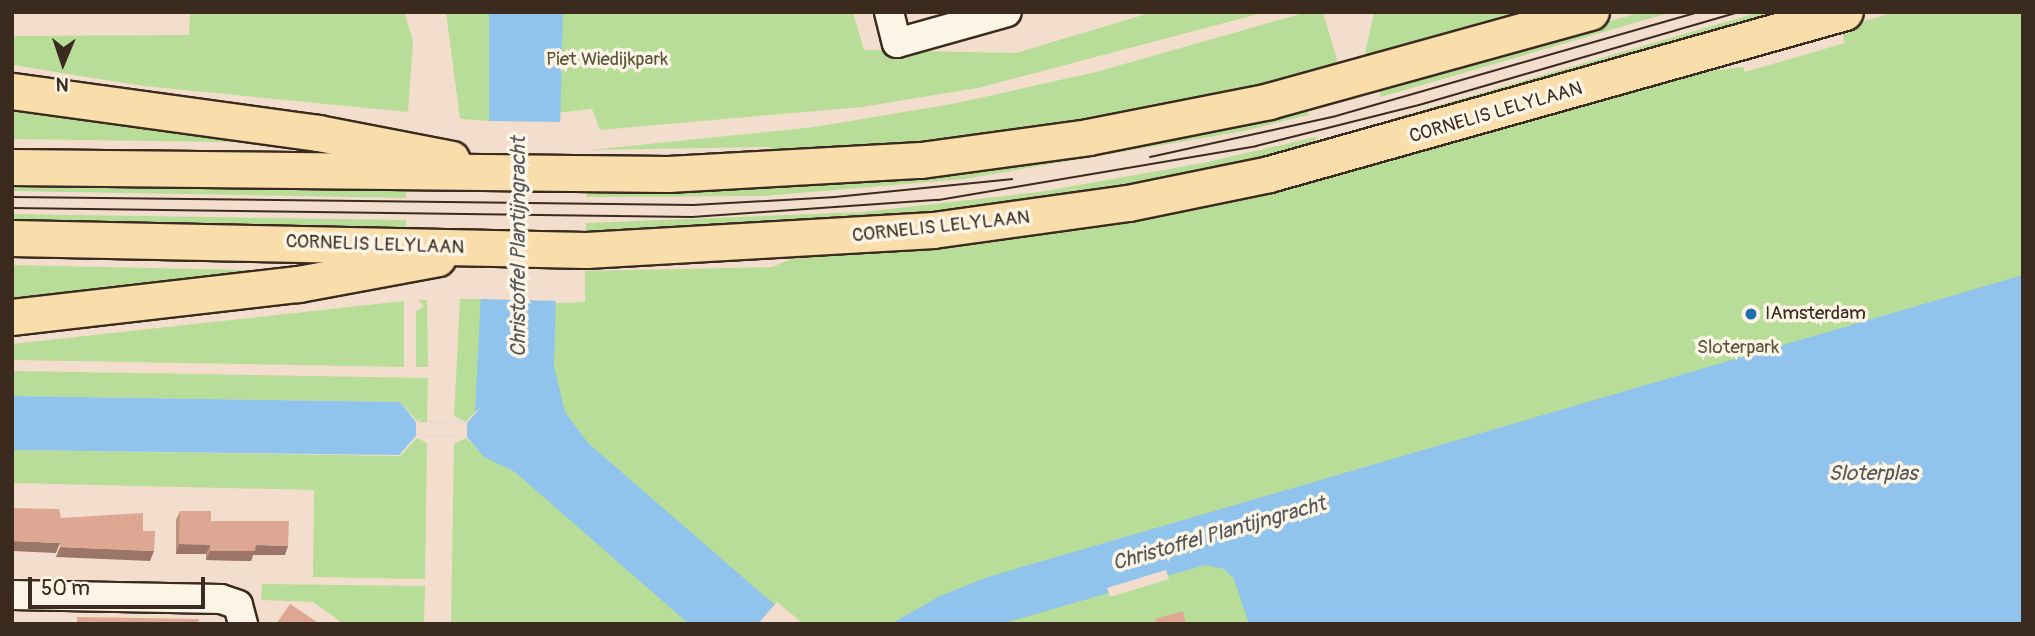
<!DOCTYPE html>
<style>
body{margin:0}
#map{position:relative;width:2035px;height:636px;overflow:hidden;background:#f3decd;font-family:Pangolin,sans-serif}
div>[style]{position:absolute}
.green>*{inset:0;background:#b8dd98}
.water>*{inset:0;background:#90c4ed}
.pier>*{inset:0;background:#f3decd}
.roads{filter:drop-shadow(2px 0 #3b2a1e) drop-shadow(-2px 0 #3b2a1e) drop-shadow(0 2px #3b2a1e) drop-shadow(0 -2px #3b2a1e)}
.minor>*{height:28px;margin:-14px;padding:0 14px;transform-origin:14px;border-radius:14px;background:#fcf5e5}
.major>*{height:35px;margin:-17.5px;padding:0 17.5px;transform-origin:17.5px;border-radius:17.5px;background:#f9deab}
.tram>*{height:2px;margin:-1px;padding:0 1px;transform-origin:1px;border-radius:1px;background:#3b2a1e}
.wall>*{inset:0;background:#be907f}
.shaded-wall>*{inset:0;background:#9b7568}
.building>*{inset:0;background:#dda794}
.dots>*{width:19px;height:19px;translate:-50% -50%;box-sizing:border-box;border:4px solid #fcf5e5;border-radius:50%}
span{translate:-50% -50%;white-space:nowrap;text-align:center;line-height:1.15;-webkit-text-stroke:7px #fcf5e5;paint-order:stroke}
.park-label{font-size:19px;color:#5a573c}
.street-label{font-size:19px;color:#3b2a1e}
.poi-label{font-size:19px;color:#3b2a1e}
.left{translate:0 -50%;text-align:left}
.water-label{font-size:21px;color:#54585c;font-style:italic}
.frame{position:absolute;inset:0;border:14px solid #3b2a1e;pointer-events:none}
.north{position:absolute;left:28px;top:28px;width:70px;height:70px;-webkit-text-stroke:5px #fcf5e5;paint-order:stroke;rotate:182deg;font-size:19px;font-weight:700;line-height:28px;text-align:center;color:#3b2a1e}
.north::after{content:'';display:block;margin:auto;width:24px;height:32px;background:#3b2a1e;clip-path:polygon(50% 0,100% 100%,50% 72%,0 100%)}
.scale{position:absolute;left:28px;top:577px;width:177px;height:32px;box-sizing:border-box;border:4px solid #3b2a1e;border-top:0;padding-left:9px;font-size:21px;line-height:24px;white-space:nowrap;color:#3b2a1e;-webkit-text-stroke:5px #fcf5e5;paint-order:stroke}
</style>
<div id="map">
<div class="green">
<div style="clip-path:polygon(190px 12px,404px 12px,413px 41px,408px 112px,143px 86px,12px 65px,12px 36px,189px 35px)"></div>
<div style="clip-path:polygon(446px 12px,489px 12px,489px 121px,460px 119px)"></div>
<div style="clip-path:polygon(559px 12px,853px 12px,864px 50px,1016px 53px,1153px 12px,1266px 12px,978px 88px,862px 107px,600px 130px,592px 109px,556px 113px)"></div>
<div style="clip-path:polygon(1307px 12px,1323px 12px,1340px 70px,1001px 138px,787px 156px,769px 147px,589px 150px,815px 127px,957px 103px,1096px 72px)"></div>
<div style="clip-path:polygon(1374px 12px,1550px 12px,1370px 62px,1365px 53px)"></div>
<div style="clip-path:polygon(1642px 12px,1672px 12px,1381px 97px,1378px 87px)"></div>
<div style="clip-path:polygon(1760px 12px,1803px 12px,1391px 130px,1388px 120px)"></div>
<div style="clip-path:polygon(1895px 12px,2023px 12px,2023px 624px,451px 624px,454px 444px,466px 438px,484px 455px,497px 305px,585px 302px,585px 271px,772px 267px,804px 254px,1397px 155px,1679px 75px,1743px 67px,1745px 72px,1845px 43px,1841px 28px)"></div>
<div style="clip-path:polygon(12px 97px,299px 143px,12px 139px)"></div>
<div style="clip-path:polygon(1306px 105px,1309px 115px,1244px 131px,964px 179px,764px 196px,586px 197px,587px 187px)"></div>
<div style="clip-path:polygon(1316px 137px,1319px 149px,1295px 155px,985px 211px,586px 233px,586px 223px,863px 212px,1039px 192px,1203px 163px)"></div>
<div style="clip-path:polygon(12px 178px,406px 185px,406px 198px,12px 191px)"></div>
<div style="clip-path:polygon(12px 214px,406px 220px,406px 230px,12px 224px)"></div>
<div style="clip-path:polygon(12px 265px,295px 271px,12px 311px)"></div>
<div style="clip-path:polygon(460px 299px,483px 299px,475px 412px,466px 422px,454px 416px)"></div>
<div style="clip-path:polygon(418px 300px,427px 300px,428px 367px,416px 367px,416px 311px,424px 306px)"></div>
<div style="clip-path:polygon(404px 301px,404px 367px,12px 360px,12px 344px)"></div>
<div style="clip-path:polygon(12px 371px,428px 378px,427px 422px,418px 422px,425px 416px,417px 421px,400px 402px,12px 396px)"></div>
<div style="clip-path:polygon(417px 438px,427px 443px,425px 579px,313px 577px,314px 490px,12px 483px,12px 450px,400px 456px)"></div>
<div style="clip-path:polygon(262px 584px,425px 586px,424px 624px,344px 624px,313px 602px,261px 600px)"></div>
</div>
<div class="water">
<div style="clip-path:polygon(489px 12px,563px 12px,554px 367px,565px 412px,588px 443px,797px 624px,689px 624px,515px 472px,484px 457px,467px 437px,416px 436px,399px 455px,12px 450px,12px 396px,400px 402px,416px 422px,467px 423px,481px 407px,475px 412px,489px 135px)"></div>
<div style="clip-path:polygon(2023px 275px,2023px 624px,1249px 624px,1234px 579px,1224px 569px,1205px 565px,1001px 624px,891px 624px,940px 596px,988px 577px)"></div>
</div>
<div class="pier">
<div style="clip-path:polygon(486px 121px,561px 122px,559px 301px,479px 299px)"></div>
<div style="clip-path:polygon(416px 422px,467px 423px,467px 437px,416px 436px)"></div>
<div style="clip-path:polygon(1166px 570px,1169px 579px,1110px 597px,1107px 588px)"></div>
<div style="clip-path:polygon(777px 602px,800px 621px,801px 624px,758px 624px)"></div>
</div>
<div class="roads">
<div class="minor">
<div style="left:889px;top:12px;width:32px;rotate:76deg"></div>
<div style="left:897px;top:43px;width:114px;rotate:-15.7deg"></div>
<div style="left:12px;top:595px;width:209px;rotate:1.1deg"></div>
<div style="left:221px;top:599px;width:18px;rotate:19deg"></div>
<div style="left:238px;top:605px;width:20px;rotate:75deg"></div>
</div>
<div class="major">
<div style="left:12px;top:91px;width:309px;rotate:7.8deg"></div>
<div style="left:318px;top:133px;width:136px;rotate:11deg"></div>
<div style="left:12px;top:167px;width:656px;rotate:0.61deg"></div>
<div style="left:668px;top:174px;width:253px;rotate:-3.2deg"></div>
<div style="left:921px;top:160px;width:169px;rotate:-7.8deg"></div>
<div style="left:1088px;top:137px;width:185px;rotate:-11.2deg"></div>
<div style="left:1269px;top:101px;width:334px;rotate:-15.5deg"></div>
<div style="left:12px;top:238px;width:574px;rotate:1.2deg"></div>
<div style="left:586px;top:250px;width:348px;rotate:-3.3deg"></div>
<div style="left:933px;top:230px;width:197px;rotate:-7.9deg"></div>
<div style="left:1128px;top:203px;width:144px;rotate:-11.6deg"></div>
<div style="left:1269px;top:174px;width:598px;rotate:-15.71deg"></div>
<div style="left:12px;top:317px;width:288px;rotate:-6.6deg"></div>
<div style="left:298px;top:284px;width:142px;rotate:-10.5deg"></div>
</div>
</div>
<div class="tram">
<div style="left:1150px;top:157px;width:190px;rotate:-12.4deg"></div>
<div style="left:1336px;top:116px;width:378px;rotate:-16deg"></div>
<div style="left:12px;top:197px;width:681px;rotate:0.67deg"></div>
<div style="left:693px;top:205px;width:143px;rotate:-3.2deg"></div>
<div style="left:836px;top:197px;width:177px;rotate:-5.8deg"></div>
<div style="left:12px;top:208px;width:680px;rotate:0.76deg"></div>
<div style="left:692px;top:217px;width:247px;rotate:-4deg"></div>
<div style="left:938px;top:200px;width:323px;rotate:-9.6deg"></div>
<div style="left:1256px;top:146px;width:168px;rotate:-14.1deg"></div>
<div style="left:1419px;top:105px;width:334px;rotate:-16.2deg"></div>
</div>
<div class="wall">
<div style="clip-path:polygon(180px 511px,211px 521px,285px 555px,253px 555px,251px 561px,206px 560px,206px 554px,176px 554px,176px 520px)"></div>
</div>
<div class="shaded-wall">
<div style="clip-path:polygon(12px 541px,60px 543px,56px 553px,12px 551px)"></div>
<div style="clip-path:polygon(179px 544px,210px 545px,206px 554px,176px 554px)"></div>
<div style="clip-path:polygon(256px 545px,288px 546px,285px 555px,253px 555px,251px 561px,206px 560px,210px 551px)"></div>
<div style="clip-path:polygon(60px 547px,154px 551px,150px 561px,56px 557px)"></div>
</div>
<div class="building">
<div style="clip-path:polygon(12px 508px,59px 509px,61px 518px,143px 513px,143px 531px,155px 531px,154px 551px,60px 547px,60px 543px,12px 541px)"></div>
<div style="clip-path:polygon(180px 511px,211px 511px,211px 521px,289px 521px,288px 546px,256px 545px,255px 551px,210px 551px,210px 545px,179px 544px)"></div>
<div style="clip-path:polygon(290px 604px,320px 624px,276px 624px)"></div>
<div style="clip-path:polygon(1183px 611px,1186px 624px,1156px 624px,1155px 619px)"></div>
<div style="clip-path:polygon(77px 617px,199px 619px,198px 624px,77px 624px)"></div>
</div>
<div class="dots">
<div style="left:1751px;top:314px;background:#1f6fb2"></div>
</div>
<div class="park-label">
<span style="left:607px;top:60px">Piet Wiedijkpark</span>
<span style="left:1738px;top:348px">Sloterpark</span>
</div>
<div class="street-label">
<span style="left:1496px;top:113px;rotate:-16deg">CORNELIS LELYLAAN</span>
<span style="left:941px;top:227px;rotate:-6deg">CORNELIS LELYLAAN</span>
<span style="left:375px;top:245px;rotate:2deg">CORNELIS LELYLAAN</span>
</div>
<div class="poi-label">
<span class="left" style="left:1765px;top:314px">IAmsterdam</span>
</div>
<div class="water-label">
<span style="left:519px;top:247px;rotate:-90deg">Christoffel Plantijngracht</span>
<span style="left:1873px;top:474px">Sloterplas</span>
<span style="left:1219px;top:534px;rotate:-16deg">Christoffel Plantijngracht</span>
</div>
<div class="frame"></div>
<div class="north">N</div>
<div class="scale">50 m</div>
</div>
